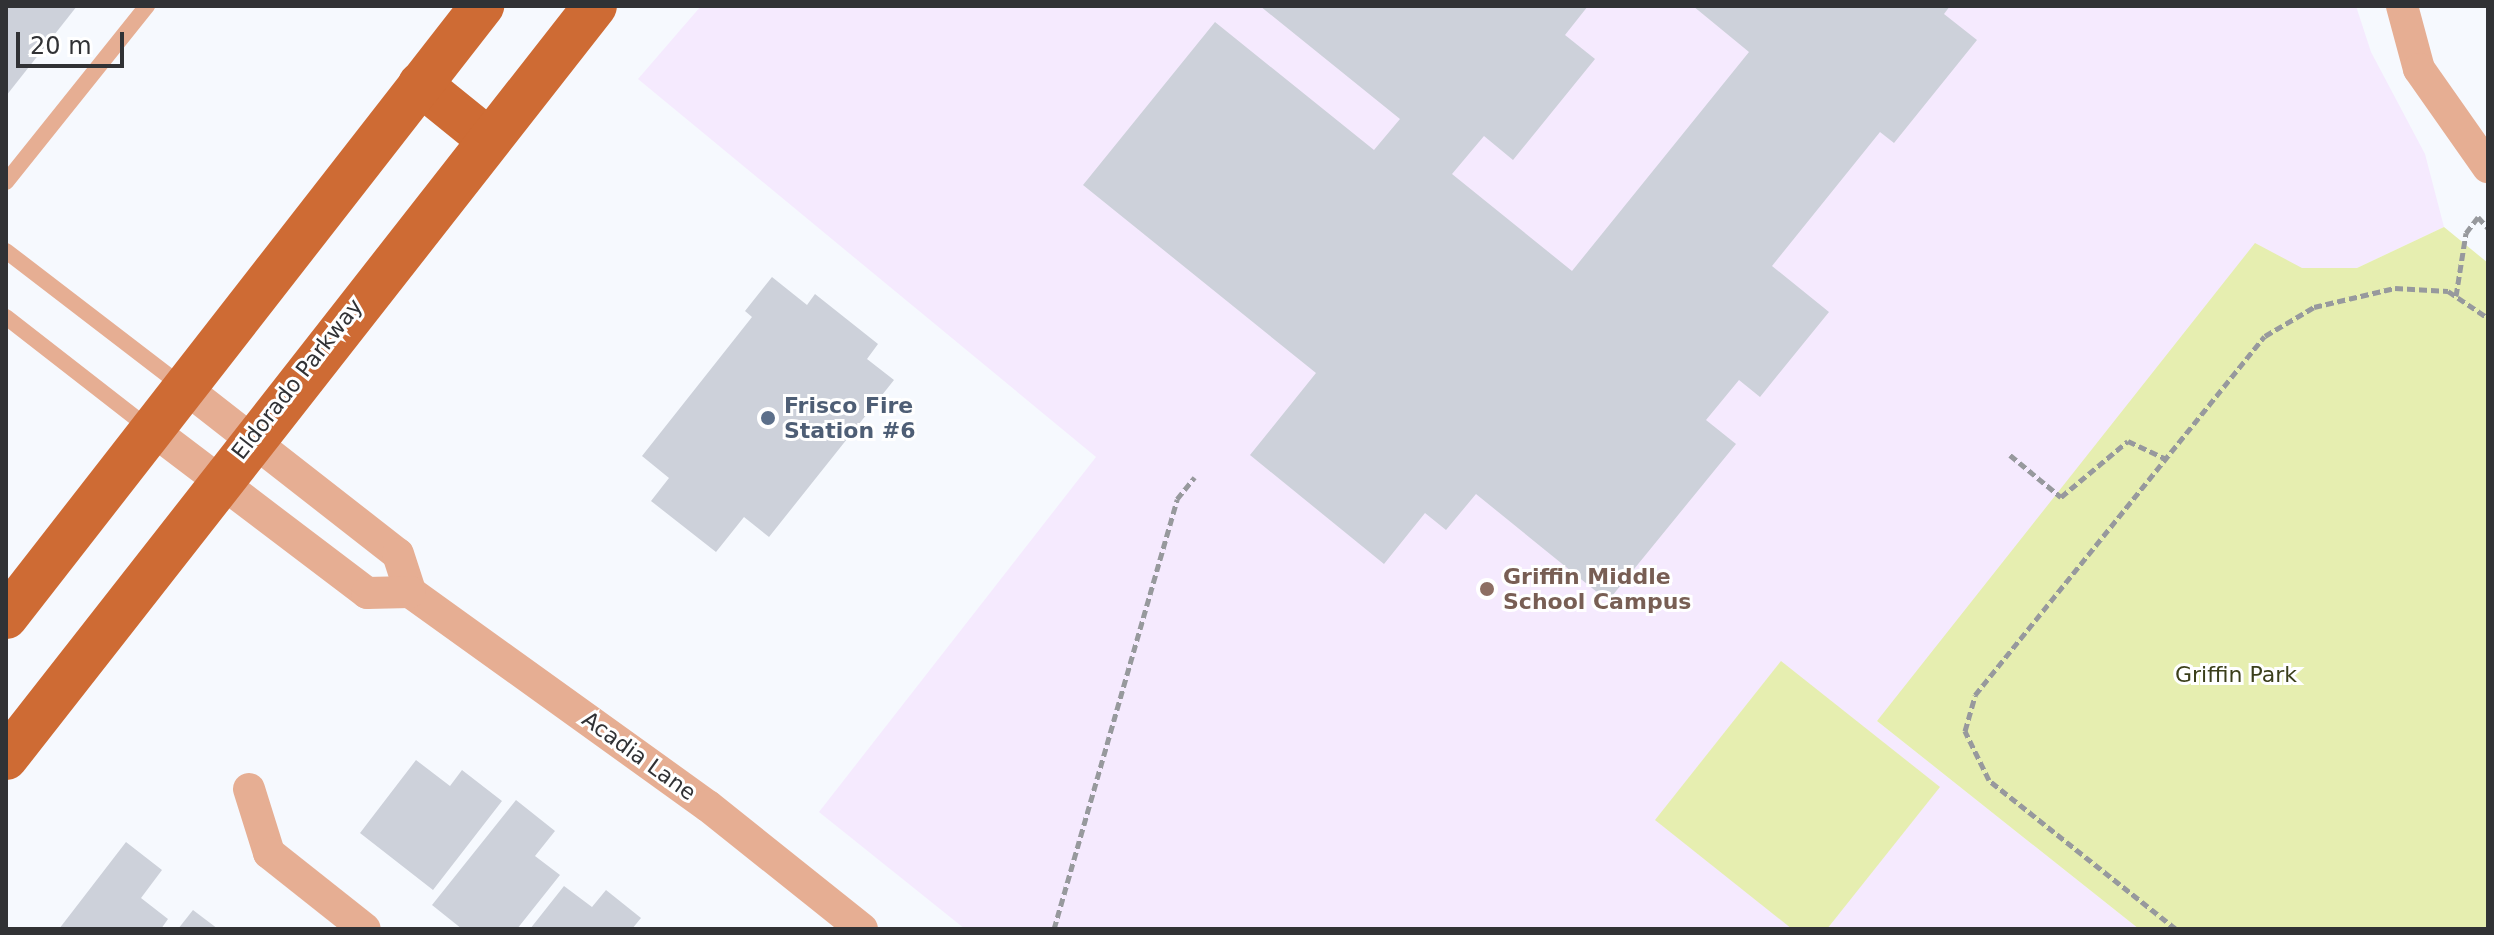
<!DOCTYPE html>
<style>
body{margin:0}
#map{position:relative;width:2494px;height:935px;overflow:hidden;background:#f6f9fe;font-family:"DejaVu Sans",sans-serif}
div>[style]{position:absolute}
.education>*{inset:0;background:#f5eafe}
.green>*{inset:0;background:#e6eeb0}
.building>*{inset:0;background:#cdd1da}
.path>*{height:5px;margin-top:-2.5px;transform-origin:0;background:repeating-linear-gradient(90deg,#97999d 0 8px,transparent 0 12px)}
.service>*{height:16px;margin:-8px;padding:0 8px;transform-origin:8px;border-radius:8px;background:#e6ae93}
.minor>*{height:32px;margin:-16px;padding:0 16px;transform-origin:16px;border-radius:16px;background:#e6ae93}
.primary>*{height:44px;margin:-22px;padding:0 22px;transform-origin:22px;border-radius:22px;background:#ce6b34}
.dots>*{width:22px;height:22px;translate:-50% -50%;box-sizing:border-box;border:4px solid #fff;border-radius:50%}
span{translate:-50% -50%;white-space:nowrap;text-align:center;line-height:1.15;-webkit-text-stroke:6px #fff;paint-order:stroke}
.street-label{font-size:22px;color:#313235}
.service-label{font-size:22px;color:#4e5e75;font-weight:700}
.left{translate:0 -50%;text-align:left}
.education-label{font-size:22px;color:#785e54;font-weight:700}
.park-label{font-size:22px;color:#3b3f1b}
.frame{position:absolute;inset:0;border:8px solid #313235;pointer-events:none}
.scale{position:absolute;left:16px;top:32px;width:108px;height:36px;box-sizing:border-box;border:4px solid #313235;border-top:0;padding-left:10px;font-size:24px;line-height:28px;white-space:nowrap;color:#313235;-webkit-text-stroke:6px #fff;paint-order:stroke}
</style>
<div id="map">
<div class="education">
<div style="clip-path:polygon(701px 6px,2356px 6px,2371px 52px,2425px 154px,2444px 227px,2357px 268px,2302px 268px,1877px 721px,2139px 929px,965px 929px,819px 812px,1096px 457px,638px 79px)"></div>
</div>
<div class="green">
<div style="clip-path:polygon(2444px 227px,2488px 263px,2488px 929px,2139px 929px,1877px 721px,2255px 243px,2302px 268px,2357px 268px)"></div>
<div style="clip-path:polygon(1781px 661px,1940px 787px,1827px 929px,1792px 929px,1655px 820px)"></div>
</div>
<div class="building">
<div style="clip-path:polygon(6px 6px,77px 6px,6px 96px)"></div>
<div style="clip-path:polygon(1260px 6px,1588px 6px,1565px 35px,1595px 59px,1513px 160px,1484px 136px,1452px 174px,1572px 271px,1749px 52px,1693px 6px,1950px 6px,1944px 14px,1977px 40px,1894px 143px,1880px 132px,1772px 266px,1829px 312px,1760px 397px,1739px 380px,1706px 420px,1736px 444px,1608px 601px,1476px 494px,1446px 530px,1425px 513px,1384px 564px,1250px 455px,1316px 373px,1083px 185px,1215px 22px,1374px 150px,1400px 119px)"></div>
<div style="clip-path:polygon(772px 277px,807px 305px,815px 294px,878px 344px,867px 359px,894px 380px,769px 537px,744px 517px,716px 552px,651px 501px,669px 478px,642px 456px,752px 317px,745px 311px)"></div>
<div style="clip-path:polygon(416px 760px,450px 786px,462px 770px,502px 801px,433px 890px,360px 833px)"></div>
<div style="clip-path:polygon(516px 800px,555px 831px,535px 856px,560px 875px,517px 929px,462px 929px,432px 905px)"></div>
<div style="clip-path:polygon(126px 842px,162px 870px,141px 898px,168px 919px,161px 929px,59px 929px)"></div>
<div style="clip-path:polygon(564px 886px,592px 907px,606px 890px,641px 918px,632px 929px,530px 929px)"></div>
<div style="clip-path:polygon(193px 910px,218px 929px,178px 929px)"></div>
</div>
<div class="path">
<div style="left:2456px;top:296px;width:64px;rotate:-81deg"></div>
<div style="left:2466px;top:233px;width:20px;rotate:-53deg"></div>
<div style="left:2478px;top:217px;width:15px;rotate:48deg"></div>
<div style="left:2010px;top:455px;width:66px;rotate:39.5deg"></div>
<div style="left:2061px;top:497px;width:87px;rotate:-39.9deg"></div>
<div style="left:2128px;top:441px;width:40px;rotate:25deg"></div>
<div style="left:1054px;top:929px;width:447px;rotate:-74deg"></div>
<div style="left:1177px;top:499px;width:28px;rotate:-51deg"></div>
<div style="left:2176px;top:929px;width:239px;rotate:-141.5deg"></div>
<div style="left:1989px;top:780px;width:55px;rotate:-116.1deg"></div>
<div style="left:1965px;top:731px;width:37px;rotate:-74deg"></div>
<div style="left:1975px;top:695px;width:461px;rotate:-51.1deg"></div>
<div style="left:2265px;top:336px;width:57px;rotate:-30.6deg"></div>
<div style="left:2314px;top:307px;width:83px;rotate:-13.2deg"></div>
<div style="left:2395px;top:288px;width:53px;rotate:3.2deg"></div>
<div style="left:2448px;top:291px;width:48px;rotate:34deg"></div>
</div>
<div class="service">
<div style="left:6px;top:182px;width:226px;rotate:-51.3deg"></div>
<div style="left:6px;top:251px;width:222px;rotate:37.5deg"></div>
<div style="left:6px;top:317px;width:182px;rotate:37.9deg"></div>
</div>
<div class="minor">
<div style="left:2402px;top:6px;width:65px;rotate:74.9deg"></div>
<div style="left:2419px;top:69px;width:120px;rotate:54.9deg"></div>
<div style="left:184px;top:387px;width:271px;rotate:38deg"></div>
<div style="left:398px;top:554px;width:40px;rotate:72deg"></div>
<div style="left:410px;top:592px;width:367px;rotate:35.7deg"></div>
<div style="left:708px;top:806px;width:197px;rotate:38.6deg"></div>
<div style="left:151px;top:429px;width:271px;rotate:37.2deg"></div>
<div style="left:367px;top:593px;width:43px;rotate:-1.3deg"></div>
<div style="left:249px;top:789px;width:67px;rotate:72.6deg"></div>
<div style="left:269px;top:853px;width:122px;rotate:38.4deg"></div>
</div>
<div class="primary">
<div style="left:420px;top:84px;width:87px;rotate:39deg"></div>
<div style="left:6px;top:617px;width:775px;rotate:-52.08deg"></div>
<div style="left:6px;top:758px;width:955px;rotate:-51.93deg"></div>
</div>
<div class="dots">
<div style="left:768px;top:418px;background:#5c6f8a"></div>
<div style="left:1487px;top:589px;background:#8d6e63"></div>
</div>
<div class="street-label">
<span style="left:297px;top:379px;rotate:-52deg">Eldorado Parkway</span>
<span style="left:639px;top:756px;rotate:36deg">Acadia Lane</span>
</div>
<div class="service-label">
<span class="left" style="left:784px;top:418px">Frisco Fire<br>Station #6</span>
</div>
<div class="education-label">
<span class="left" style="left:1503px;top:589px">Griffin Middle<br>School Campus</span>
</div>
<div class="park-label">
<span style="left:2236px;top:675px">Griffin Park</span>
</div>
<div class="frame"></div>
<div class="scale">20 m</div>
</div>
